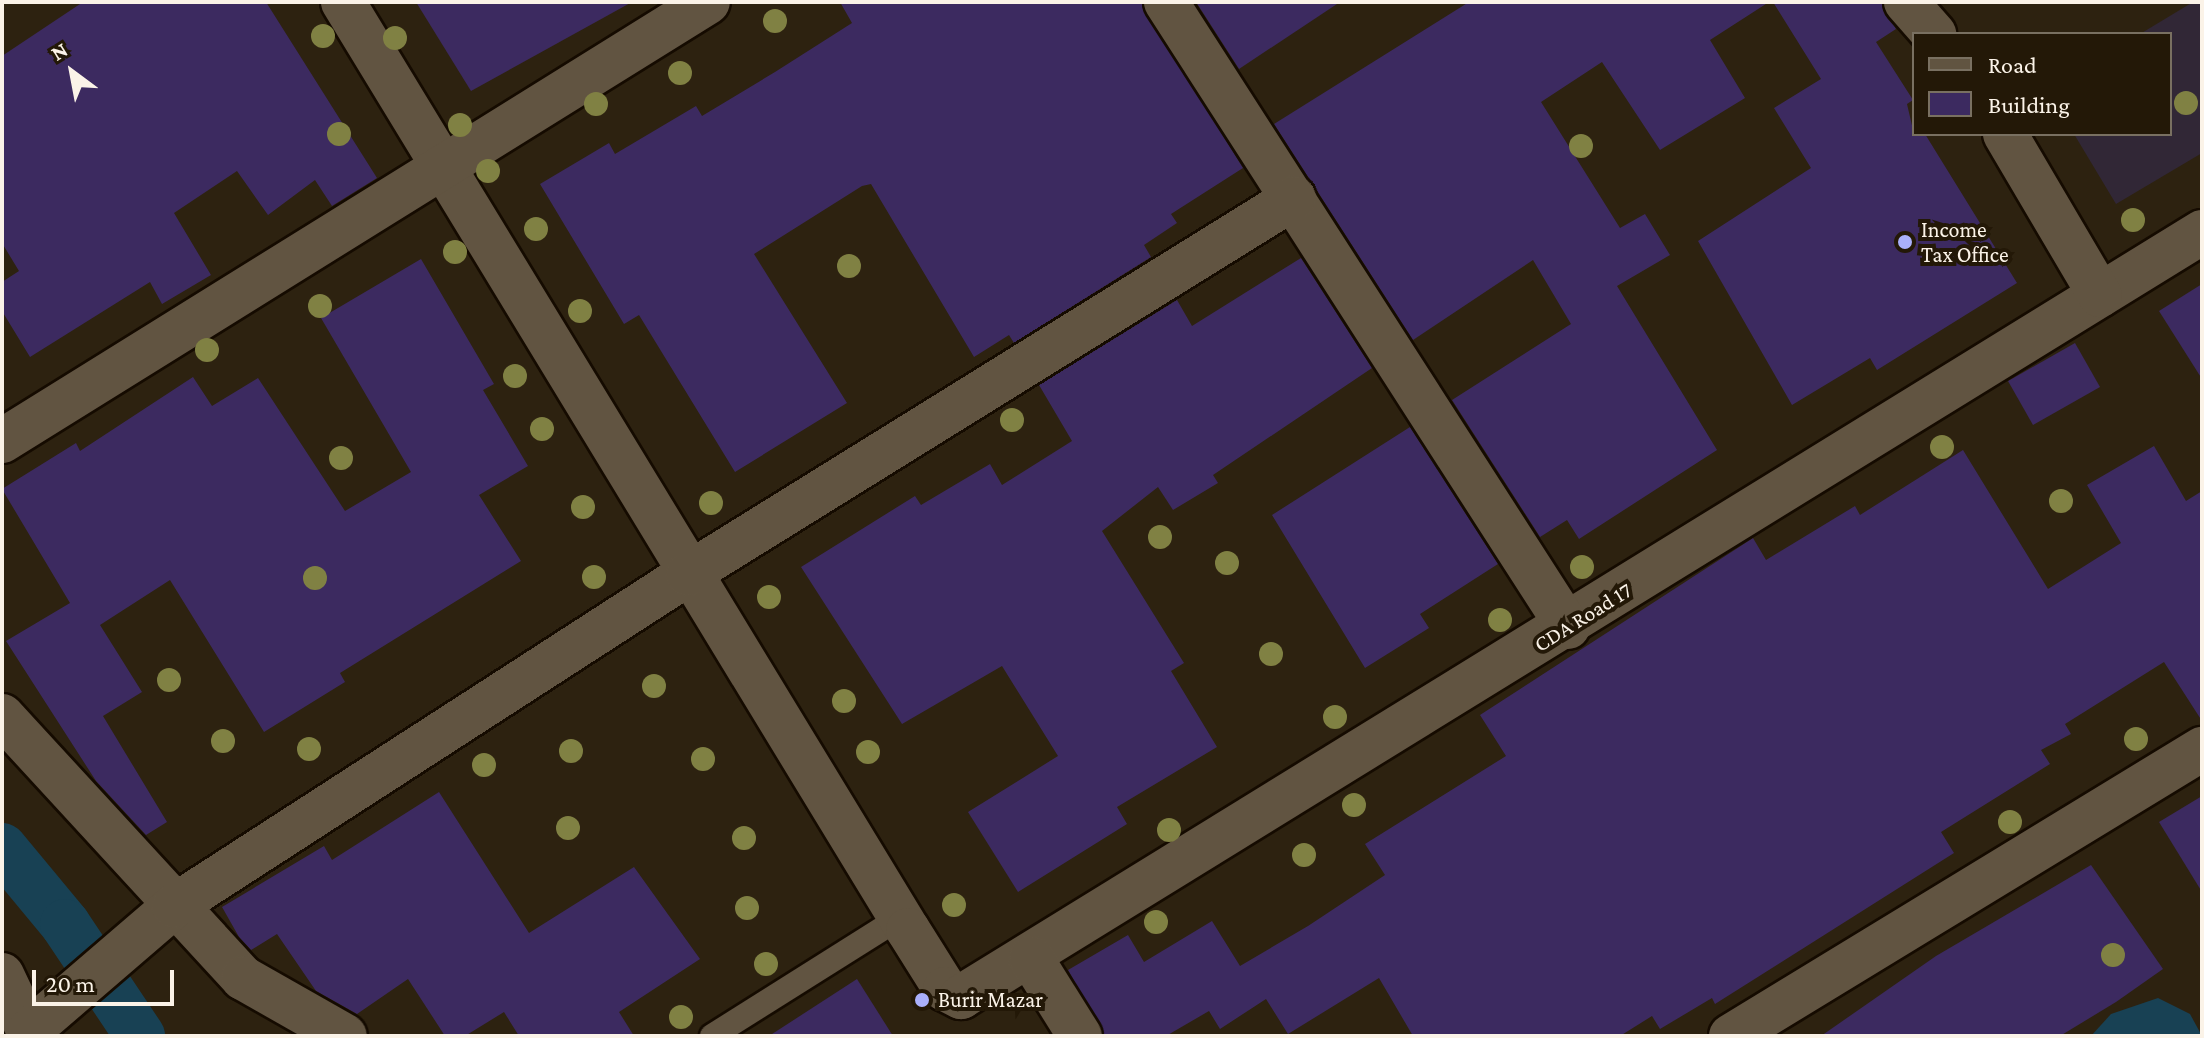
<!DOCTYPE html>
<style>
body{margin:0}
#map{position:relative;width:2204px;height:1038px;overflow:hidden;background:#2d2210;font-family:"Crimson Pro",serif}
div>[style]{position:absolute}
.education>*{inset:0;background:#312736}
.water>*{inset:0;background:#184154}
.canal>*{height:50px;margin:-25px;padding:0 25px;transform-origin:25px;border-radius:25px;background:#184154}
.building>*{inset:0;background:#3c2a60}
.roads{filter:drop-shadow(2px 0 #150b00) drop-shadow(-2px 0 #150b00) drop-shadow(0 2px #150b00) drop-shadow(0 -2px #150b00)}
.service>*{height:24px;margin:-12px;padding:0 12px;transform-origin:12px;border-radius:12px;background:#615441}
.minor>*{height:44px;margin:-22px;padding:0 22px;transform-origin:22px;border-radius:22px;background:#615441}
.trees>*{width:24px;height:24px;margin:-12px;border-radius:50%;background:#808143}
.dots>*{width:22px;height:22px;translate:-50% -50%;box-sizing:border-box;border:4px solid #231807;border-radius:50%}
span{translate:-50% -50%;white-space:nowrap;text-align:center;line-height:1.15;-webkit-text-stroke:8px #231807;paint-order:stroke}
.poi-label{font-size:22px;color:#fbf3e8}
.left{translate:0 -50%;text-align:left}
.street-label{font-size:22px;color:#fbf3e8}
.frame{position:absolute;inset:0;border:4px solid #fbf3e8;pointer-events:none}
.legend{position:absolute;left:1912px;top:32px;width:260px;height:104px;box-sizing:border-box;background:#231807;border:2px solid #797061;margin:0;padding:10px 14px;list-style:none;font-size:24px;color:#fbf3e8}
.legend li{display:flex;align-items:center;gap:16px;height:40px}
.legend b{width:40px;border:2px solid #797061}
.north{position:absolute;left:32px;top:32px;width:80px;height:80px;-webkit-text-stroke:6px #231807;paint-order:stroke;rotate:328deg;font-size:22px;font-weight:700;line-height:32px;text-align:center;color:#fbf3e8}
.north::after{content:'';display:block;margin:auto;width:28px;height:36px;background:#fbf3e8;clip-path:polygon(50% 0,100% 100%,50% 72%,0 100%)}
.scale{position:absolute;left:32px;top:970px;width:142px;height:36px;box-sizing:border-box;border:4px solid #fbf3e8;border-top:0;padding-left:10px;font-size:24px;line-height:28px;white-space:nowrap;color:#fbf3e8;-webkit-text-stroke:6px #231807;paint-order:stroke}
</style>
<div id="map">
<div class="education">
<div style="clip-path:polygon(2193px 2px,2202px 2px,2202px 153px,2116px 204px,2074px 134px,2170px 134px,2170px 34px,2140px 34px)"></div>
</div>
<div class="water">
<div style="clip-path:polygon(2158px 998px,2190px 1014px,2202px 1036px,2091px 1036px,2111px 1014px)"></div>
</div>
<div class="canal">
<div style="left:2px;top:848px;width:99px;rotate:50.3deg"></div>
<div style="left:65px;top:924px;width:135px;rotate:56.2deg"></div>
</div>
<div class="building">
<div style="clip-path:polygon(83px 2px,266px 2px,377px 178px,332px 206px,315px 180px,268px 215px,237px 171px,174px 213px,211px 275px,162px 304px,150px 282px,30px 357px,2px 311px,2px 282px,19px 271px,2px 243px,2px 56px)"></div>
<div style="clip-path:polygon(416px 2px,632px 2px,471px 91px)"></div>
<div style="clip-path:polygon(840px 2px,1141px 2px,1243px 168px,1171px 214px,1177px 223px,1144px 245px,1151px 257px,1014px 343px,1009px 335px,974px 357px,871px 184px,862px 186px,754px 254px,847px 403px,735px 472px,639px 315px,624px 324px,540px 184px,609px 143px,615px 154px,696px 106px,702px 116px,775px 72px,852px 23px)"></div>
<div style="clip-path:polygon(1196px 2px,1340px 2px,1239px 69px)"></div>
<div style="clip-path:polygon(1469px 2px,1769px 2px,1710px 40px,1745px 98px,1660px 150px,1602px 62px,1541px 102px,1620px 228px,1645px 214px,1670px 255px,1617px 286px,1717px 450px,1579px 539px,1567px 520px,1540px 537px,1452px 400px,1571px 324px,1533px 260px,1413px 340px,1274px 124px)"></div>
<div style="clip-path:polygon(1773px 2px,1881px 2px,1896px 29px,1876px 42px,1913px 100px,1907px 104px,1914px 134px,1925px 134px,2017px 283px,1877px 370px,1870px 358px,1792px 405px,1698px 241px,1811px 168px,1774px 108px,1821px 79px)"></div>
<div style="clip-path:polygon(1301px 258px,1372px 368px,1213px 475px,1218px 483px,1173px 510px,1158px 487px,1102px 531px,1184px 663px,1171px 671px,1217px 747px,1117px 807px,1127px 824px,1018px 892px,968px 812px,1058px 756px,1002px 666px,902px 724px,801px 567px,915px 496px,921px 505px,990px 464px,1002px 485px,1072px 441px,1039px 385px,1177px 300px,1192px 326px)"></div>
<div style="clip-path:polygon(421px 259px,494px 384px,483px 390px,528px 466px,479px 495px,521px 561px,340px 673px,345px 682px,264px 732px,170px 580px,100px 625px,142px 692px,103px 716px,167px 822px,146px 835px,96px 781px,6px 641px,70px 603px,2px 489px,76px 443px,80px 451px,193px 377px,212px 406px,258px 378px,345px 511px,411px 472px,321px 318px)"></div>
<div style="clip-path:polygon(2202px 284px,2202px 379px,2159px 311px)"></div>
<div style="clip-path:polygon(2075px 343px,2100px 387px,2033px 425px,2008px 381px)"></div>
<div style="clip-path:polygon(1410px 427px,1498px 564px,1420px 614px,1429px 628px,1365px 668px,1272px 515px)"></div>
<div style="clip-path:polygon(2154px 446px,2186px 501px,2202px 491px,2202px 721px,2164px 662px,2065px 724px,2071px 734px,2041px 750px,2050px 764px,1941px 832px,1954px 853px,1715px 1004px,1712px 998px,1660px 1029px,1652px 1016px,1620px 1036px,1413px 1036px,1379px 978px,1288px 1034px,1266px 999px,1220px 1029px,1209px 1011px,1166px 1036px,1105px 1036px,1068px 970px,1128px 935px,1144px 962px,1212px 921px,1240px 966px,1308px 926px,1385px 875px,1365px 844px,1506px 756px,1480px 715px,1753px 538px,1766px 560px,1855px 506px,1860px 515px,1963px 450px,2048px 589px,2121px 543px,2087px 485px)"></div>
<div style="clip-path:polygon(439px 792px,529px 933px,634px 867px,700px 959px,619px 1012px,634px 1036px,519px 1036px,504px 1012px,465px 1036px,445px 1036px,408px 979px,357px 1014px,316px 991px,277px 934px,251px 950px,239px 937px,222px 907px,324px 846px,332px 860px)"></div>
<div style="clip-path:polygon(2202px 796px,2202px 892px,2159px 822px)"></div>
<div style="clip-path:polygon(2091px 865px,2163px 969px,2116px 1002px,2060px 1036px,1821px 1036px,1936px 956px)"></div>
<div style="clip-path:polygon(857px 979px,893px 1036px,769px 1036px)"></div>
</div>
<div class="roads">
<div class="service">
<div style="left:712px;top:1036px;width:223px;rotate:-32.2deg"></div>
</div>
<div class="minor">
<div style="left:343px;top:2px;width:1086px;rotate:58.67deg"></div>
<div style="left:908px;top:930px;width:70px;rotate:57.9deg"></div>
<div style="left:945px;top:989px;width:18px;rotate:27deg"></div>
<div style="left:961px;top:997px;width:1458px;rotate:-31.65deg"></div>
<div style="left:1166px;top:2px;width:743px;rotate:57.25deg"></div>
<div style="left:1906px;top:2px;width:43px;rotate:48.8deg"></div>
<div style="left:2005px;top:134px;width:187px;rotate:59.5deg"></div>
<div style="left:2px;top:441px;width:831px;rotate:-31.87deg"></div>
<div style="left:2px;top:716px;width:356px;rotate:47.4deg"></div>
<div style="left:243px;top:978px;width:117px;rotate:29.6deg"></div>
<div style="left:1031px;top:958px;width:92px;rotate:57.9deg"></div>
<div style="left:2px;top:975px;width:68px;rotate:64.6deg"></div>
<div style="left:30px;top:1030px;width:190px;rotate:-40.7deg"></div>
<div style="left:174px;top:906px;width:612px;rotate:-32.86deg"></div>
<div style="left:688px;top:574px;width:713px;rotate:-31.82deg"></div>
<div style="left:1731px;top:1036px;width:552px;rotate:-31.36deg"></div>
</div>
</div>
<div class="trees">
<div style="left:775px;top:21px"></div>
<div style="left:323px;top:36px"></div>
<div style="left:395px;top:38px"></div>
<div style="left:680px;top:73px"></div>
<div style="left:2186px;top:103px"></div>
<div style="left:596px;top:104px"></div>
<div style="left:460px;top:125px"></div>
<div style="left:339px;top:134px"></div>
<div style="left:1581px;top:146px"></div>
<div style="left:488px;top:171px"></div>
<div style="left:2133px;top:220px"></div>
<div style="left:536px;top:229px"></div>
<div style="left:455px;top:252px"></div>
<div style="left:849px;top:266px"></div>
<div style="left:320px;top:306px"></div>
<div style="left:580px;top:311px"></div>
<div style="left:207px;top:350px"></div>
<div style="left:515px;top:376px"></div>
<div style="left:1012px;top:420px"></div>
<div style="left:542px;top:429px"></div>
<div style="left:1942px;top:447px"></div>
<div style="left:341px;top:458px"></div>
<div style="left:2061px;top:501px"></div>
<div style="left:711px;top:503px"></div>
<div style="left:583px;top:507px"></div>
<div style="left:1160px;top:537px"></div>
<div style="left:1227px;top:563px"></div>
<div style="left:1582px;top:567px"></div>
<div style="left:594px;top:577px"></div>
<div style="left:315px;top:578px"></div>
<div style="left:769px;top:597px"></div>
<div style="left:1500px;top:620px"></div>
<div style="left:1271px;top:654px"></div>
<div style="left:169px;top:680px"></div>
<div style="left:654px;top:686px"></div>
<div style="left:844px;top:701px"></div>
<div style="left:1335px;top:717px"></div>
<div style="left:2136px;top:739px"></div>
<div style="left:223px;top:741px"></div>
<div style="left:309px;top:749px"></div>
<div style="left:571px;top:751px"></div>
<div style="left:868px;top:752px"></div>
<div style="left:703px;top:759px"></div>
<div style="left:484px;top:765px"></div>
<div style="left:1354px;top:805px"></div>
<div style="left:2010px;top:822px"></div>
<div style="left:568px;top:828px"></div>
<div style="left:1169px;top:830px"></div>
<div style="left:744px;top:838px"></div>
<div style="left:1304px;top:855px"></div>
<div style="left:954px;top:905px"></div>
<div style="left:747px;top:908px"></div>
<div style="left:1156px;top:922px"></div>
<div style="left:2113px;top:955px"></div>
<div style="left:766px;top:964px"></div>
<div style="left:681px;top:1017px"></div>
</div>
<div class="dots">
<div style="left:1905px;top:242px;background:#aab0fb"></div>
<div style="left:922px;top:1000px;background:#aab0fb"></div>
</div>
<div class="poi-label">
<span class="left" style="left:1921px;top:242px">Income<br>Tax Office</span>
<span class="left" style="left:938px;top:1000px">Burir Mazar</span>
</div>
<div class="street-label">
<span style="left:1583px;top:617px;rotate:-32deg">CDA Road 17</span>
</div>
<div class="frame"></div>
<ul class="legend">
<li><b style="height:10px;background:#615441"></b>Road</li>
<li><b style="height:22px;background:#3c2a60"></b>Building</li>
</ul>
<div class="north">N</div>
<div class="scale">20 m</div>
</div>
